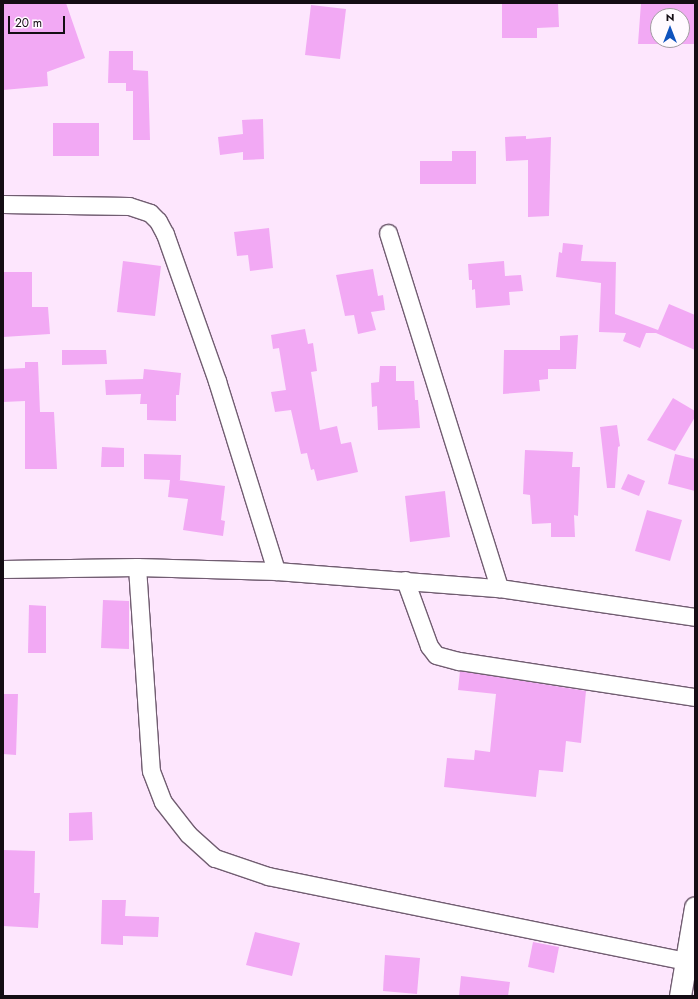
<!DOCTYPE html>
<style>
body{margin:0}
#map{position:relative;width:698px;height:999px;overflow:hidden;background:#fde6fd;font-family:Jost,sans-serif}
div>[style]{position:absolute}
.building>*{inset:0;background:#f2a9f4}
.roads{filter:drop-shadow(1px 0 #715d71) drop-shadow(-1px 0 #715d71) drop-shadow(0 1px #715d71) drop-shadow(0 -1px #715d71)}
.minor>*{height:17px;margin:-8.5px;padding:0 8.5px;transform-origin:8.5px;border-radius:8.5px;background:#fff}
.tertiary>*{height:21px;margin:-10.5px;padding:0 10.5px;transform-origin:10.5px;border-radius:10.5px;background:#fff}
span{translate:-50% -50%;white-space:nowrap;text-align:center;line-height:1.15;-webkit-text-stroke:4px #fffaff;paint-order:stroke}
.frame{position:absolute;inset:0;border:4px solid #140d14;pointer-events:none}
.north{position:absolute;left:650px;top:8px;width:40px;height:40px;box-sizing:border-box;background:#fffaff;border:1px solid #a19ba1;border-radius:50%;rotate:0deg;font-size:11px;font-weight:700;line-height:16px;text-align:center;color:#140d14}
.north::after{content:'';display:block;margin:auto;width:14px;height:18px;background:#0f52bd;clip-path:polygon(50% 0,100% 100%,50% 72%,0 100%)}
.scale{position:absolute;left:8px;top:16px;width:57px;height:18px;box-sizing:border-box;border:2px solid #140d14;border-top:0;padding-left:5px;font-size:12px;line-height:14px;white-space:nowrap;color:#140d14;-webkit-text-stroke:3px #fffaff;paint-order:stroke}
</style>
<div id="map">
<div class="building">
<div style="clip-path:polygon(3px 3px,66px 3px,85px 58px,47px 72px,48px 86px,3px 90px)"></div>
<div style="clip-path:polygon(502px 3px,558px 3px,559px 27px,537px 28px,537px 38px,502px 38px)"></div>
<div style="clip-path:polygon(evenodd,641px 3px,695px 3px,695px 44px,638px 44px,641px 3px,658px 16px,682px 16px,682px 40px,658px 40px,658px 16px)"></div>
<div style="clip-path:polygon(311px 5px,346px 9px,340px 59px,305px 55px)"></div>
<div style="clip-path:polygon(109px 51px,133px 51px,133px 70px,148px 71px,150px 140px,133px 140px,133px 91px,126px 91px,126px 83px,108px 83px)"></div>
<div style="clip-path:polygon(263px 119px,264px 159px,243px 160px,243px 152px,220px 155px,218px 137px,243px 134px,242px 120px)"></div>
<div style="clip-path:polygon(53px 123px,99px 123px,99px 156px,53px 156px)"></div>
<div style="clip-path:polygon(526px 136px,526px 139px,551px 137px,549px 216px,528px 217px,528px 160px,506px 161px,505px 137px)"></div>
<div style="clip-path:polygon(452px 151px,476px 151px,476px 184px,420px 184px,420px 161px,452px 161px)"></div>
<div style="clip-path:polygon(269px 228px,273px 268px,250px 271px,248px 255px,237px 256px,234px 232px)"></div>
<div style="clip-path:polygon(563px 243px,583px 245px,581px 261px,616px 262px,615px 314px,658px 330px,669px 304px,695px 315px,695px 350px,656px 333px,646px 333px,640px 348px,623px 341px,626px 333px,599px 332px,601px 283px,556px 277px,559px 252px,562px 253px)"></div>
<div style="clip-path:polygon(123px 261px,161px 266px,155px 316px,117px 312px)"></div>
<div style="clip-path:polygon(504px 261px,505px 276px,521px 275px,523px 291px,509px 292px,510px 305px,476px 308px,475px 289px,472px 290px,472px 280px,469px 280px,468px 264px)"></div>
<div style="clip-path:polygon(373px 269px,378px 296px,383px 295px,385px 310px,371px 312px,376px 330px,358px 334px,354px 315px,345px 316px,336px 275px)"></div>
<div style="clip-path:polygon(3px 272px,32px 272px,32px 307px,48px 307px,50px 334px,3px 337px)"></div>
<div style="clip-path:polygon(305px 329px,308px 344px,313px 343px,317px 371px,311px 372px,320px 430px,337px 426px,341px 444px,351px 442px,358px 472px,317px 481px,314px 469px,311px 470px,307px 453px,301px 454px,291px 410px,275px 412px,271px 392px,286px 390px,279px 348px,273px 349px,271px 335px)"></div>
<div style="clip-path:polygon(578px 335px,576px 369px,548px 369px,548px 379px,539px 380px,540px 391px,503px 394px,504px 350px,560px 350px,560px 336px)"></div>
<div style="clip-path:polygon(62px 350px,106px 350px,107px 364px,62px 365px)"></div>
<div style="clip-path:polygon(25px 362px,38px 362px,40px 412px,54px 412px,57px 469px,25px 469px,25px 401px,3px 402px,3px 369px,25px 368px)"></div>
<div style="clip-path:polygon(380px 366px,396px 366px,396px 381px,414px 381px,415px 400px,418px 400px,420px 428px,378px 430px,377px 406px,372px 407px,371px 383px,379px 382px)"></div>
<div style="clip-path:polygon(144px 369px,181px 373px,179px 395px,176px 395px,176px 421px,147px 420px,147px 404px,140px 404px,141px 394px,106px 395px,105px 380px,143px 379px)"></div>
<div style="clip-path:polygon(673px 398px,695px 411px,695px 417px,675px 451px,647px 440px)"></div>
<div style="clip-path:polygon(617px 425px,620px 446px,618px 447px,615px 488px,607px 488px,600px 427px)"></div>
<div style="clip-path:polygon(102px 447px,124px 448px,124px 467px,101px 467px)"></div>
<div style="clip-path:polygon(525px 450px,573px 452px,572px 467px,580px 467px,578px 516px,574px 515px,575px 537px,551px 537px,551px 523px,532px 524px,530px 495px,523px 494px)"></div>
<div style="clip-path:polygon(144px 454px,181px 455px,180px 480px,178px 480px,225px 486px,221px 520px,225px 521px,223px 536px,183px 530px,188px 499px,168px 497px,170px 480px,144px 479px)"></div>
<div style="clip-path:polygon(675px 454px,695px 459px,695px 491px,668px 484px)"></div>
<div style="clip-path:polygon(628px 474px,645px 481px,639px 496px,621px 489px)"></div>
<div style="clip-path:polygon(445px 491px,450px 537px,410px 542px,405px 496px)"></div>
<div style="clip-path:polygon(647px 510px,682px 520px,670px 561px,635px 551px)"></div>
<div style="clip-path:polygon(103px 600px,129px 601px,129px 649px,101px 648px)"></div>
<div style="clip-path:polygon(29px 605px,46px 606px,46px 653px,28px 653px)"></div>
<div style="clip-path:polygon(460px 671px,586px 691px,581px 743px,566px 741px,563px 772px,539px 770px,536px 797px,444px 787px,447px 758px,474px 760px,475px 750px,490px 752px,496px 694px,458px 690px)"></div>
<div style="clip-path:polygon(3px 694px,18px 694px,16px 755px,3px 754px)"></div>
<div style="clip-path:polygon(92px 812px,93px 840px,69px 841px,69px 813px)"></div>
<div style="clip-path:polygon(3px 850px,35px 851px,34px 893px,40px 893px,38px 928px,3px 926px)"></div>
<div style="clip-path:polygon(102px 900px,126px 900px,125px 916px,159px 917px,158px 937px,123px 936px,123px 945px,101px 944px)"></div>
<div style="clip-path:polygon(255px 932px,300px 943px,292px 976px,246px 965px)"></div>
<div style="clip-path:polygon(533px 942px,559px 947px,554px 973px,528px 967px)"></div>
<div style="clip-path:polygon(385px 955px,420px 958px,417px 994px,383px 991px)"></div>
<div style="clip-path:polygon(461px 976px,510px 982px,508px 996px,459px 996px)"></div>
</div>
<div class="roads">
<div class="minor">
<div style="left:3px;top:204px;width:126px;rotate:0.9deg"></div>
<div style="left:129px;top:206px;width:22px;rotate:18deg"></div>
<div style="left:150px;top:213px;width:11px;rotate:45deg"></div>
<div style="left:158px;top:221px;width:15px;rotate:62deg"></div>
<div style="left:165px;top:234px;width:156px;rotate:70.5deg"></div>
<div style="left:217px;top:381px;width:199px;rotate:72.7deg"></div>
<div style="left:388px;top:233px;width:372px;rotate:72.6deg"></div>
<div style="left:137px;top:567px;width:204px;rotate:86.1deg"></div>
<div style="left:151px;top:771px;width:33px;rotate:69deg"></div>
<div style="left:163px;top:802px;width:41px;rotate:52deg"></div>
<div style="left:188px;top:834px;width:36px;rotate:42deg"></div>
<div style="left:215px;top:858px;width:56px;rotate:18.8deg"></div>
<div style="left:268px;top:876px;width:428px;rotate:11.5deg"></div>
<div style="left:3px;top:569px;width:134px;rotate:-0.9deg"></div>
<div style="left:137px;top:567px;width:139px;rotate:1.6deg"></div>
<div style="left:276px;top:571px;width:224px;rotate:4.4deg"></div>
<div style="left:499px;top:588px;width:198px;rotate:8.4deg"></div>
<div style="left:405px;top:580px;width:70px;rotate:70deg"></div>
<div style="left:429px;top:646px;width:11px;rotate:52deg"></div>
<div style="left:436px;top:655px;width:24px;rotate:15deg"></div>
<div style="left:459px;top:661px;width:239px;rotate:8.7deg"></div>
</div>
<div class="tertiary">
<div style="left:680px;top:996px;width:90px;rotate:-80.4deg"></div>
</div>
</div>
<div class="frame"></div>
<div class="north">N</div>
<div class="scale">20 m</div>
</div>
